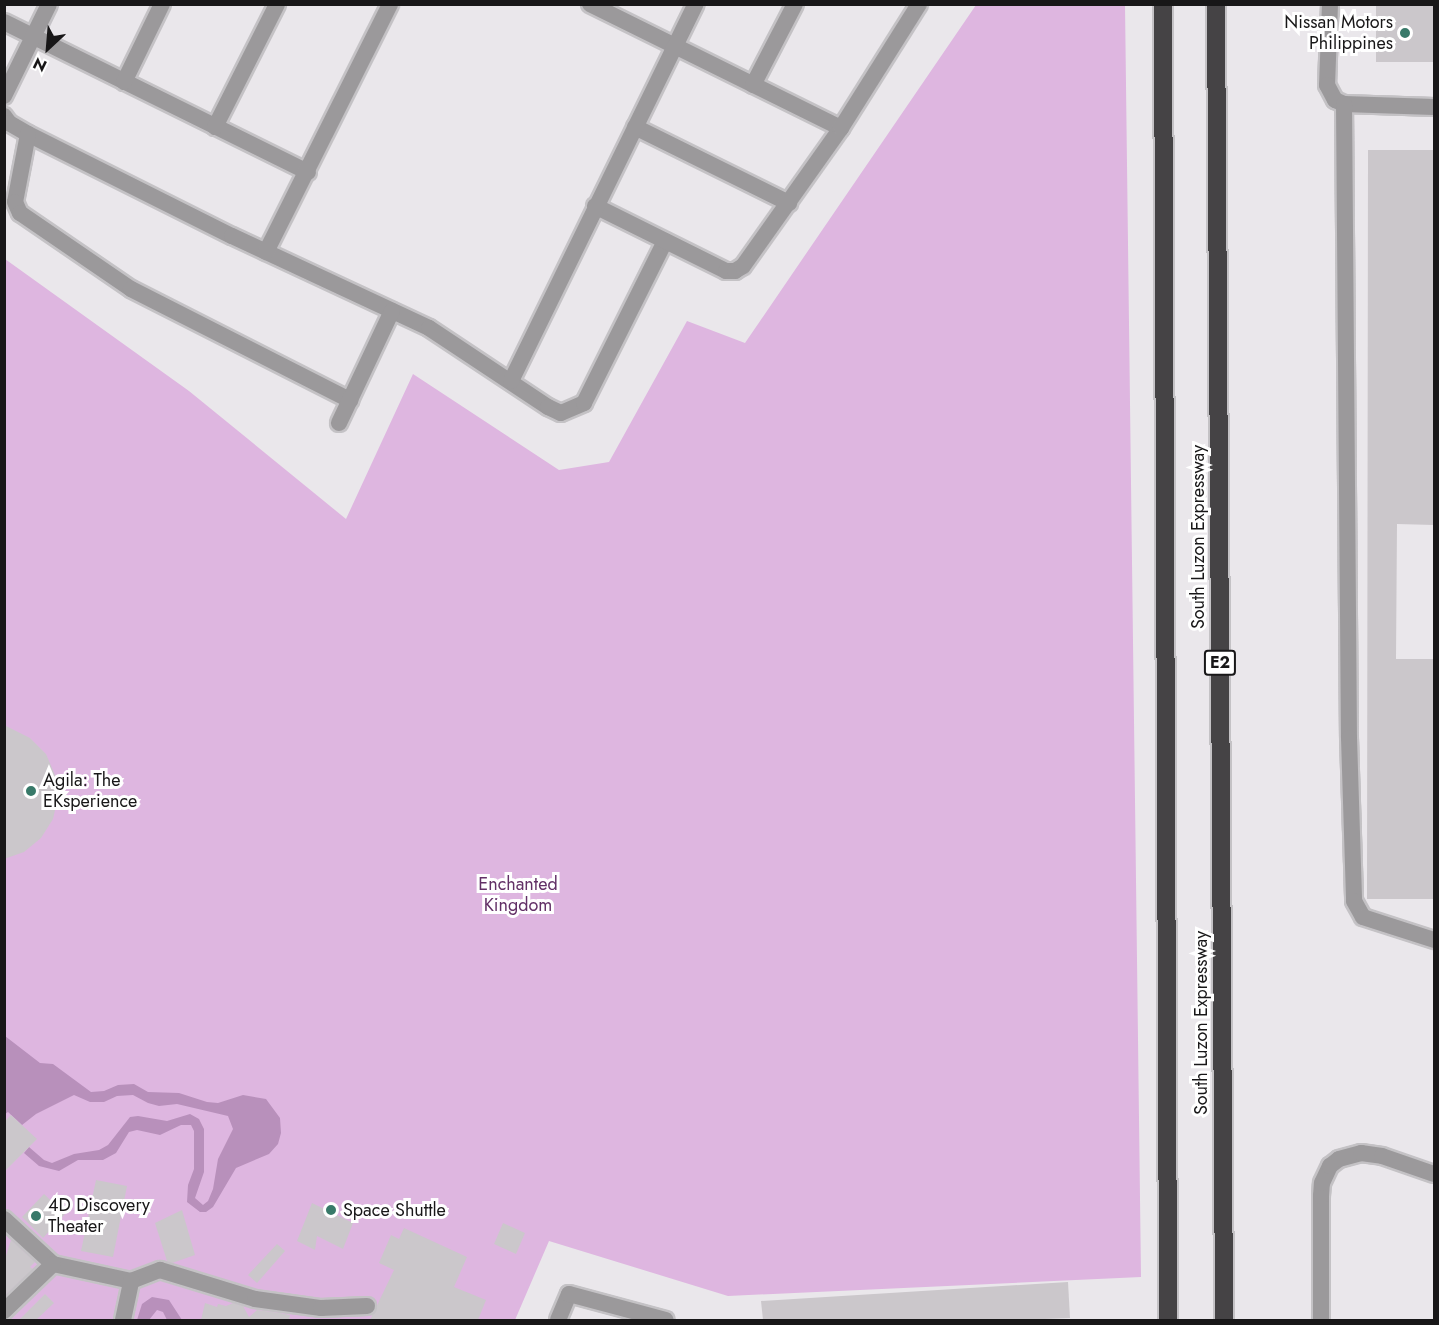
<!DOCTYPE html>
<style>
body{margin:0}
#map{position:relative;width:1439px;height:1325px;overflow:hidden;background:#eae7eb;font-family:Jost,sans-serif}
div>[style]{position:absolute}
.green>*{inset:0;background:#deb6e0}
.water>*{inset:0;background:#b890bb}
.building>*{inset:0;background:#cbc7cb}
.roads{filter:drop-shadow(2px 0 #c4c2c5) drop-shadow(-2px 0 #c4c2c5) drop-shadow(0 2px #c4c2c5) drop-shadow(0 -2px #c4c2c5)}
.minor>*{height:16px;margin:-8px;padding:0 8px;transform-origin:8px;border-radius:8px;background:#9b999b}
.highway>*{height:18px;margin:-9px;padding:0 9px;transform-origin:9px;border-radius:9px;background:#454345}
.dots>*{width:16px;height:16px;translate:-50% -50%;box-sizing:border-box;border:3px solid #fff;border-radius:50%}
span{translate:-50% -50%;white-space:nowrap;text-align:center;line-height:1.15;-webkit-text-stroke:6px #fff;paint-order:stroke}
.shield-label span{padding:2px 4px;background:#fff;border:2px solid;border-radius:4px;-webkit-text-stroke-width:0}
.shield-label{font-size:16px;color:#181718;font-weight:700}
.poi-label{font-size:18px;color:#181718}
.right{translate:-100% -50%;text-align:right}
.left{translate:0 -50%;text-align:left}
.street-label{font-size:18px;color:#181718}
.park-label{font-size:18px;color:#623066}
.frame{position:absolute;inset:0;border:6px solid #181718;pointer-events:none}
.north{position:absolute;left:18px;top:18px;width:60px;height:60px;-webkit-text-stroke:4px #fff;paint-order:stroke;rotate:206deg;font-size:16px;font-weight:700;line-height:24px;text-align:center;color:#181718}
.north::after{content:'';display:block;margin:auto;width:21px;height:27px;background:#181718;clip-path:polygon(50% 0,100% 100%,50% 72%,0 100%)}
</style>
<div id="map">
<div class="green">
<div style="clip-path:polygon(976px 5px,1125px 5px,1141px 1277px,728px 1296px,549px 1241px,515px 1320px,5px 1320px,5px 259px,189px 391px,346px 519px,413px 374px,559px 470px,609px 462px,687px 321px,745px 343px)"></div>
</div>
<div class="water">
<div style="clip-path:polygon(5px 1036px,40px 1063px,53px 1064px,91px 1092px,104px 1091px,118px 1085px,134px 1084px,148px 1092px,179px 1093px,207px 1102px,218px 1103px,243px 1095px,266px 1099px,280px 1118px,281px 1133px,278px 1144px,269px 1154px,236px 1168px,213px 1207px,206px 1212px,200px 1212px,187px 1202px,188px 1185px,194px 1169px,194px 1131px,191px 1125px,181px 1125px,160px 1135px,137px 1130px,129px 1132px,116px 1153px,103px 1160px,78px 1160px,59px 1171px,39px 1166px,24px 1153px,29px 1147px,44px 1160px,52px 1163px,74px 1154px,99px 1150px,108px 1145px,130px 1117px,138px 1116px,167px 1121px,190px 1114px,199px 1119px,204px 1129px,204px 1172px,195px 1198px,203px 1205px,208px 1201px,213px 1189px,218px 1159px,233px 1129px,228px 1116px,177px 1104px,159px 1106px,148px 1103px,133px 1095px,117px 1096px,104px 1102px,90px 1102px,74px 1095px,36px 1114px,22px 1125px,8px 1112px,5px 1114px)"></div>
<div style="clip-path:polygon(152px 1297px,169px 1300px,182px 1320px,167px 1320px,163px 1312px,157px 1310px,149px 1320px,137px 1320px,142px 1304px)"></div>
</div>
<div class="building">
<div style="clip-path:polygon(1376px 4px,1434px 4px,1434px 62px,1376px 62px)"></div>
<div style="clip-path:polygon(1368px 150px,1434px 150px,1434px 525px,1397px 524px,1396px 659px,1434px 659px,1434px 899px,1367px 899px)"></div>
<div style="clip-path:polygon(4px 725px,30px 738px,46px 754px,55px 775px,58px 797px,53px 819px,41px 838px,24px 852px,4px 859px)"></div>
<div style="clip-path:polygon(11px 1115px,37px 1139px,4px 1172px,4px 1122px)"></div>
<div style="clip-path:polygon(96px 1180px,127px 1186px,113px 1257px,81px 1251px)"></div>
<div style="clip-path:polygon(44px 1194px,65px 1214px,43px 1238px,22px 1217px)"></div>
<div style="clip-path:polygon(312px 1203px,353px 1223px,343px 1249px,317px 1236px,315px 1250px,297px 1241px)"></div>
<div style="clip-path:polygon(182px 1210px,195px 1255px,172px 1263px,167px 1261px,155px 1223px)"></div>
<div style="clip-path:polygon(503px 1223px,525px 1233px,516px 1254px,494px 1244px)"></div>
<div style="clip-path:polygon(404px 1228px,467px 1257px,454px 1287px,486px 1300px,478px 1320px,370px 1320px,394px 1270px,379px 1263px,391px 1235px,399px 1239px)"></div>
<div style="clip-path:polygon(11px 1240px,35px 1262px,30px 1267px,33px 1269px,4px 1296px,4px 1262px)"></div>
<div style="clip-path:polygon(277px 1244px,285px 1251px,257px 1283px,248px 1275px)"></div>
<div style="clip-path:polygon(1068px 1282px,1070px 1318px,1021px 1320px,763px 1320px,761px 1301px)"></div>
<div style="clip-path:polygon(45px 1294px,54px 1303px,36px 1320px,19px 1320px)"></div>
<div style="clip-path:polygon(205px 1303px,217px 1307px,218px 1304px,226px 1306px,233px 1303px,243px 1306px,249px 1317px,257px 1310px,280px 1313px,290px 1315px,289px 1320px,201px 1320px)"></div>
</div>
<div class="roads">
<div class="minor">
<div style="left:590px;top:4px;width:280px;rotate:26.3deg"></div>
<div style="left:1330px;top:4px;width:81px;rotate:92.1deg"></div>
<div style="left:1327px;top:85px;width:17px;rotate:62deg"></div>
<div style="left:1335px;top:100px;width:10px;rotate:24deg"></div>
<div style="left:1344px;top:104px;width:90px;rotate:1.9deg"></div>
<div style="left:4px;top:22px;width:339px;rotate:26.3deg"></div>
<div style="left:124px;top:82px;width:87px;rotate:-64deg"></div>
<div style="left:753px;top:85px;width:91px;rotate:-62.6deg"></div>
<div style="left:4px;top:96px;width:102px;rotate:-63.9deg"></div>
<div style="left:1344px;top:104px;width:634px;rotate:89.55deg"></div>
<div style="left:1349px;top:738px;width:163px;rotate:88.2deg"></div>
<div style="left:1354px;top:901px;width:18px;rotate:61deg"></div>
<div style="left:1363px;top:917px;width:75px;rotate:17.9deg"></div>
<div style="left:4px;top:116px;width:9px;rotate:54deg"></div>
<div style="left:9px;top:123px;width:22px;rotate:30deg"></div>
<div style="left:28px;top:134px;width:228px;rotate:26.6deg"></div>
<div style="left:232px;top:236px;width:217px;rotate:25deg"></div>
<div style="left:429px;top:328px;width:143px;rotate:33.6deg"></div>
<div style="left:548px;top:407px;width:14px;rotate:25deg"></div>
<div style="left:561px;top:413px;width:25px;rotate:-23deg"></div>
<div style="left:584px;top:403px;width:181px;rotate:-63.4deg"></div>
<div style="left:215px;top:127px;width:138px;rotate:-63.2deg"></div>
<div style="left:635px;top:127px;width:172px;rotate:26.3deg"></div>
<div style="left:28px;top:134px;width:69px;rotate:100.8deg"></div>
<div style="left:15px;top:202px;width:12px;rotate:66deg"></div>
<div style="left:20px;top:213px;width:135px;rotate:34.4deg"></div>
<div style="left:131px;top:289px;width:246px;rotate:26.9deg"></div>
<div style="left:595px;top:206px;width:146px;rotate:26.4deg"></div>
<div style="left:726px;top:271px;width:9px"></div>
<div style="left:735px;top:271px;width:9px;rotate:-32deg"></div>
<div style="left:743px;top:266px;width:169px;rotate:-54.6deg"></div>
<div style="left:841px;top:128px;width:146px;rotate:-57.8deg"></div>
<div style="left:266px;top:252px;width:277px;rotate:-63.4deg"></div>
<div style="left:511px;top:381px;width:420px;rotate:-63.9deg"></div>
<div style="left:339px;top:423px;width:124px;rotate:-64.7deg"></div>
<div style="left:4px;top:1219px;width:67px;rotate:42.6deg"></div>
<div style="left:53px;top:1264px;width:80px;rotate:12.3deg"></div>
<div style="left:131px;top:1281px;width:31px;rotate:-21deg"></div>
<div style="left:160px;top:1270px;width:99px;rotate:17deg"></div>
<div style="left:255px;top:1299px;width:67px;rotate:7.8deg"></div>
<div style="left:321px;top:1308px;width:46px;rotate:-2.5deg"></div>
<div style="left:4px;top:1311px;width:68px;rotate:-43.8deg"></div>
<div style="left:123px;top:1320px;width:40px;rotate:-78deg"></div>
<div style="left:558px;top:1320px;width:28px;rotate:-67deg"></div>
<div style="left:569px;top:1294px;width:100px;rotate:15deg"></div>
<div style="left:1321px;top:1320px;width:124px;rotate:-90deg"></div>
<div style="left:1321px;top:1196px;width:13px;rotate:-86deg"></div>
<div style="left:1322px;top:1183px;width:19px;rotate:-65deg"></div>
<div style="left:1330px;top:1166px;width:11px;rotate:-38deg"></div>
<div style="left:1339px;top:1159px;width:23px;rotate:-15deg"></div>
<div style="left:1361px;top:1153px;width:21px;rotate:8deg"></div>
<div style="left:1382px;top:1156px;width:55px;rotate:19.1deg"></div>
</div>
<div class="highway">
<div style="left:1163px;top:4px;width:1316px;rotate:89.78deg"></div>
<div style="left:1216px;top:4px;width:1316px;rotate:89.65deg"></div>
</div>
</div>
<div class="dots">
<div style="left:1405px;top:33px;background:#387969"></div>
<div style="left:31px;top:791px;background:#387969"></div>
<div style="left:331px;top:1210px;background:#387969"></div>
<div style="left:36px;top:1216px;background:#387969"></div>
</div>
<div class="shield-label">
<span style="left:1220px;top:663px">E2</span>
</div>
<div class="poi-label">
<span class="right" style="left:1393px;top:33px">Nissan Motors<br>Philippines</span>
<span class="left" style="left:43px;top:791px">Agila: The<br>EKsperience</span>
<span class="left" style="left:48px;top:1216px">4D Discovery<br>Theater</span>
<span class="left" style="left:343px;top:1210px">Space Shuttle</span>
</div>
<div class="street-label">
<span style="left:1198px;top:537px;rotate:-90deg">South Luzon Expressway</span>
<span style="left:1201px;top:1023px;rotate:-90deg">South Luzon Expressway</span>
</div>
<div class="park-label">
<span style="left:518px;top:895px">Enchanted<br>Kingdom</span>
</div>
<div class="frame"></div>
<div class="north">N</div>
</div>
